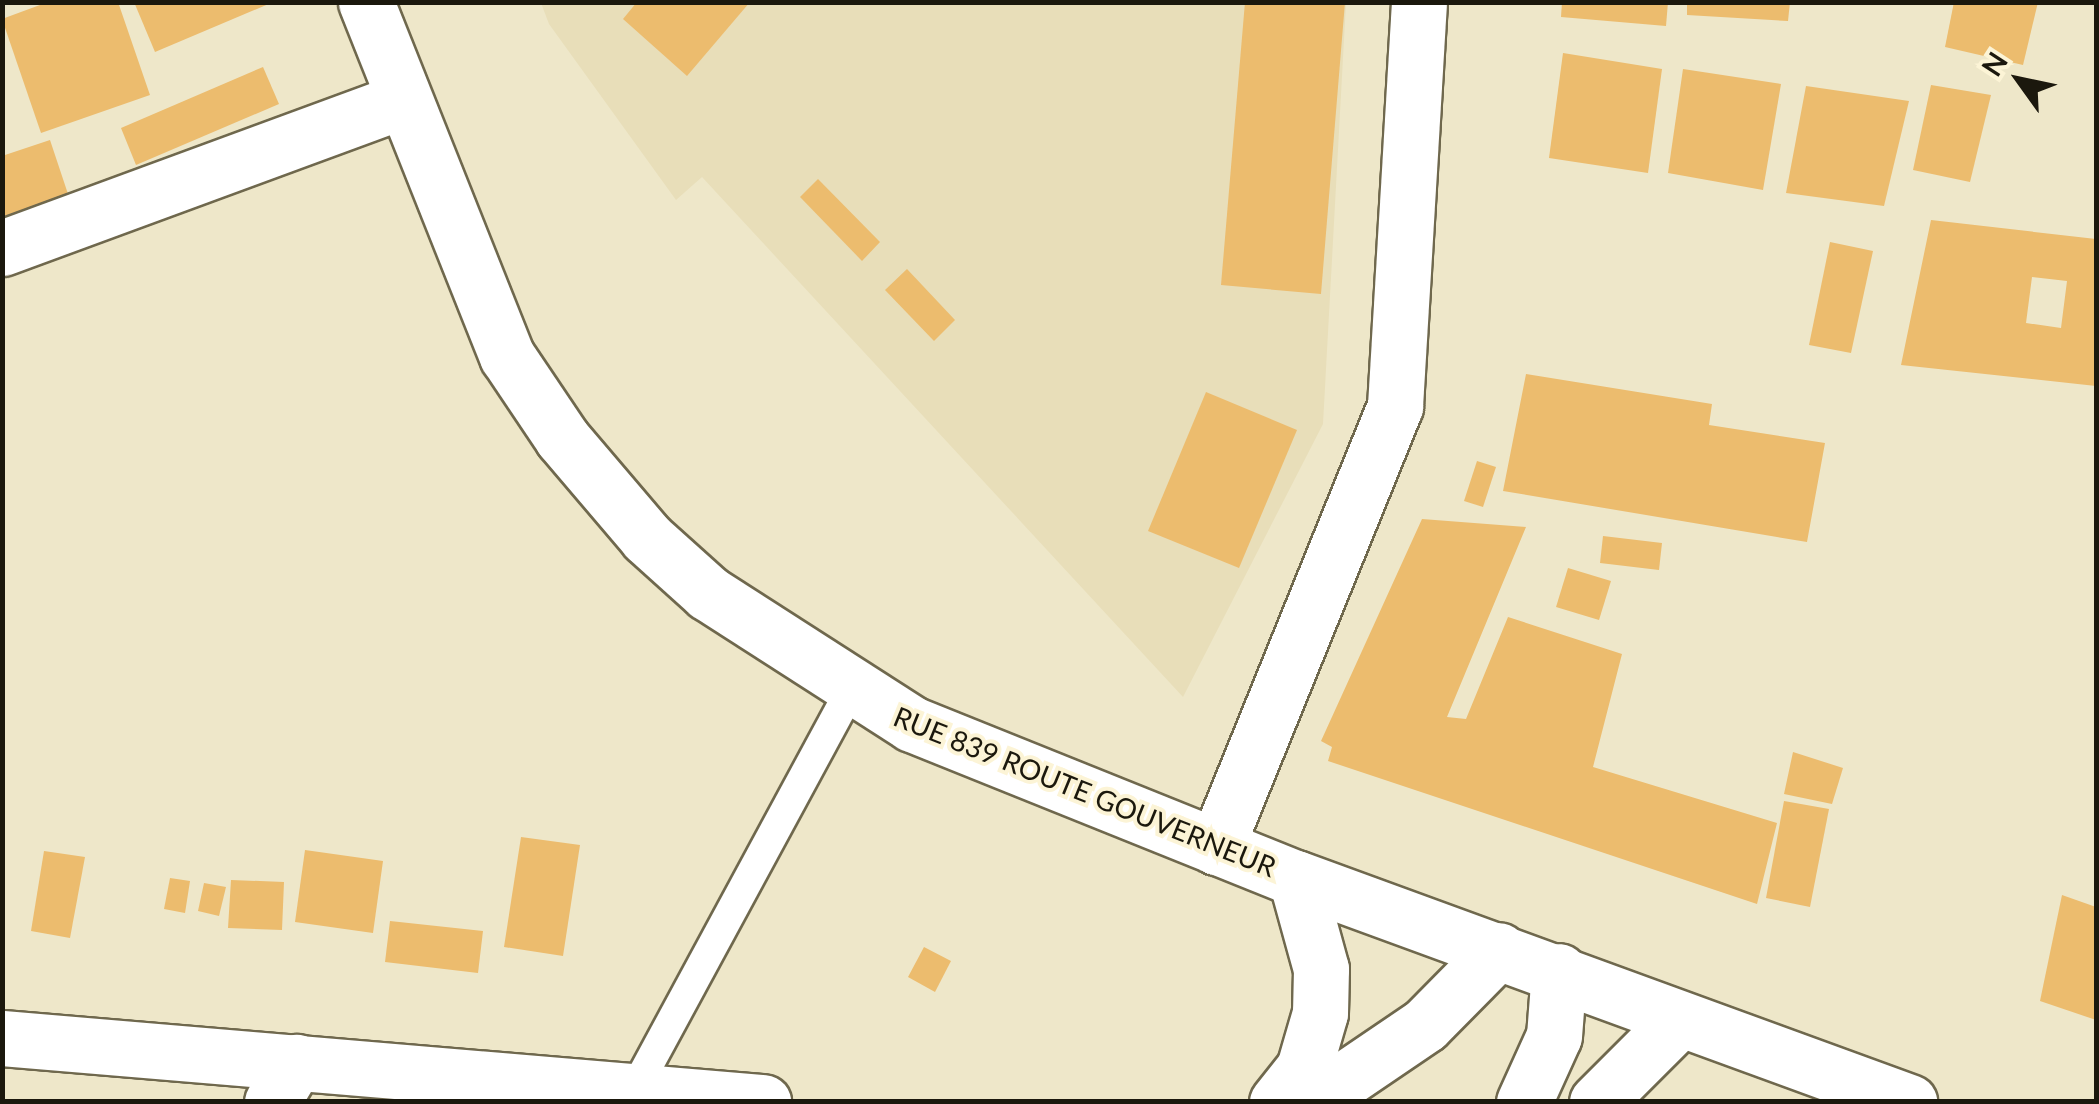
<!DOCTYPE html>
<style>
body{margin:0}
#map{position:relative;width:2099px;height:1104px;overflow:hidden;background:#eee7c9;font-family:Lato,sans-serif}
div>[style]{position:absolute}
.built>*{inset:0;background:#e8deb9}
.building>*{inset:0;background:#ecbc6e}
.roads{filter:drop-shadow(2px 0 #6f684d) drop-shadow(-2px 0 #6f684d) drop-shadow(0 2px #6f684d) drop-shadow(0 -2px #6f684d)}
.service>*{height:30px;margin:-15px;padding:0 15px;transform-origin:15px;border-radius:15px;background:#fff}
.minor>*{height:55px;margin:-27.5px;padding:0 27.5px;transform-origin:27.5px;border-radius:27.5px;background:#fff}
.tertiary>*{height:55px;margin:-27.5px;padding:0 27.5px;transform-origin:27.5px;border-radius:27.5px;background:#fff}
span{translate:-50% -50%;white-space:nowrap;text-align:center;line-height:1.15;-webkit-text-stroke:8px #fcf4d6;paint-order:stroke}
.street-label{font-size:28px;color:#1b180d}
.frame{position:absolute;inset:0;border:5px solid #1b180d;pointer-events:none}
.north{position:absolute;left:1969px;top:30px;width:100px;height:100px;-webkit-text-stroke:8px #fcf4d6;paint-order:stroke;rotate:303deg;font-size:28px;font-weight:700;line-height:40px;text-align:center;color:#1b180d}
.north::after{content:'';display:block;margin:auto;width:35px;height:45px;background:#1b180d;clip-path:polygon(50% 0,100% 100%,50% 72%,0 100%)}
</style>
<div id="map">
<div class="built">
<div style="clip-path:polygon(541px 3px,1346px 3px,1323px 424px,1183px 697px,702px 177px,676px 200px,549px 24px)"></div>
</div>
<div class="building">
<div style="clip-path:polygon(48px 2px,118px 2px,150px 95px,41px 133px,2px 19px)"></div>
<div style="clip-path:polygon(134px 2px,271px 2px,271px 3px,155px 52px)"></div>
<div style="clip-path:polygon(637px 2px,750px 2px,687px 76px,623px 19px)"></div>
<div style="clip-path:polygon(1245px 2px,1345px 2px,1321px 294px,1221px 285px)"></div>
<div style="clip-path:polygon(1562px 2px,1668px 2px,1666px 26px,1561px 17px)"></div>
<div style="clip-path:polygon(1687px 2px,1790px 2px,1788px 21px,1687px 15px)"></div>
<div style="clip-path:polygon(1954px 2px,2038px 2px,2023px 65px,1945px 47px)"></div>
<div style="clip-path:polygon(1563px 53px,1662px 69px,1648px 173px,1549px 158px)"></div>
<div style="clip-path:polygon(263px 67px,279px 104px,136px 165px,121px 128px)"></div>
<div style="clip-path:polygon(1683px 69px,1781px 84px,1763px 190px,1668px 173px)"></div>
<div style="clip-path:polygon(1931px 85px,1991px 95px,1970px 182px,1913px 170px)"></div>
<div style="clip-path:polygon(1806px 86px,1909px 101px,1884px 206px,1786px 193px)"></div>
<div style="clip-path:polygon(50px 140px,68px 194px,2px 217px,2px 156px)"></div>
<div style="clip-path:polygon(818px 179px,880px 242px,862px 261px,800px 197px)"></div>
<div style="clip-path:polygon(evenodd,1931px 220px,2096px 239px,2096px 386px,1901px 365px,1931px 220px,2032px 277px,2067px 281px,2061px 328px,2026px 323px,2032px 277px)"></div>
<div style="clip-path:polygon(1830px 242px,1873px 251px,1851px 353px,1809px 345px)"></div>
<div style="clip-path:polygon(907px 269px,955px 320px,934px 341px,885px 290px)"></div>
<div style="clip-path:polygon(1526px 374px,1712px 404px,1709px 425px,1825px 443px,1807px 542px,1503px 491px)"></div>
<div style="clip-path:polygon(1206px 392px,1297px 430px,1239px 568px,1148px 531px)"></div>
<div style="clip-path:polygon(1477px 461px,1496px 467px,1483px 507px,1464px 501px)"></div>
<div style="clip-path:polygon(1422px 519px,1526px 527px,1447px 717px,1466px 719px,1508px 617px,1622px 654px,1593px 767px,1777px 823px,1757px 904px,1328px 761px,1332px 747px,1321px 741px)"></div>
<div style="clip-path:polygon(1603px 536px,1662px 543px,1659px 570px,1600px 563px)"></div>
<div style="clip-path:polygon(1568px 568px,1611px 581px,1599px 620px,1556px 607px)"></div>
<div style="clip-path:polygon(1793px 752px,1843px 768px,1832px 804px,1784px 794px)"></div>
<div style="clip-path:polygon(1784px 801px,1829px 809px,1810px 907px,1766px 898px)"></div>
<div style="clip-path:polygon(521px 837px,580px 845px,563px 956px,504px 947px)"></div>
<div style="clip-path:polygon(305px 850px,383px 861px,373px 933px,295px 922px)"></div>
<div style="clip-path:polygon(44px 851px,85px 857px,70px 938px,31px 931px)"></div>
<div style="clip-path:polygon(170px 878px,190px 881px,185px 913px,164px 909px)"></div>
<div style="clip-path:polygon(231px 880px,284px 882px,282px 930px,228px 928px)"></div>
<div style="clip-path:polygon(204px 883px,226px 887px,219px 916px,198px 911px)"></div>
<div style="clip-path:polygon(2062px 895px,2096px 907px,2096px 1020px,2040px 1001px)"></div>
<div style="clip-path:polygon(390px 921px,483px 931px,478px 973px,385px 962px)"></div>
<div style="clip-path:polygon(924px 947px,951px 961px,935px 992px,908px 977px)"></div>
</div>
<div class="roads">
<div class="service">
<div style="left:634px;top:1091px;width:457px;rotate:-61.6deg"></div>
</div>
<div class="minor">
<div style="left:2px;top:248px;width:426px;rotate:-20.2deg"></div>
<div style="left:1216px;top:847px;width:476px;rotate:-67.9deg"></div>
<div style="left:1395px;top:406px;width:405px;rotate:-86.6deg"></div>
<div style="left:272px;top:1102px;width:47px;rotate:-59deg"></div>
</div>
<div class="tertiary">
<div style="left:366px;top:2px;width:381px;rotate:68.3deg"></div>
<div style="left:507px;top:356px;width:99px;rotate:56.1deg"></div>
<div style="left:562px;top:438px;width:131px;rotate:49.6deg"></div>
<div style="left:647px;top:538px;width:82px;rotate:42deg"></div>
<div style="left:708px;top:593px;width:242px;rotate:32.7deg"></div>
<div style="left:912px;top:724px;width:414px;rotate:21.9deg"></div>
<div style="left:1296px;top:878px;width:653px;rotate:20.07deg"></div>
<div style="left:2px;top:1038px;width:764px;rotate:4.81deg"></div>
<div style="left:1277px;top:1102px;width:43px;rotate:-51.5deg"></div>
<div style="left:1304px;top:1068px;width:57px;rotate:-73.8deg"></div>
<div style="left:1320px;top:1013px;width:44px;rotate:-88.7deg"></div>
<div style="left:1321px;top:969px;width:94px;rotate:-105.4deg"></div>
<div style="left:1287px;top:1102px;width:58px;rotate:-20.3deg"></div>
<div style="left:1341px;top:1082px;width:102px;rotate:-34.2deg"></div>
<div style="left:1425px;top:1025px;width:105px;rotate:-45.4deg"></div>
<div style="left:1524px;top:1102px;width:72px;rotate:-65.6deg"></div>
<div style="left:1554px;top:1036px;width:65px;rotate:-85.6deg"></div>
<div style="left:1597px;top:1102px;width:117px;rotate:-45deg"></div>
</div>
</div>
<div class="street-label">
<span style="left:1085px;top:791px;rotate:22deg">RUE 839 ROUTE GOUVERNEUR</span>
</div>
<div class="frame"></div>
<div class="north">N</div>
</div>
